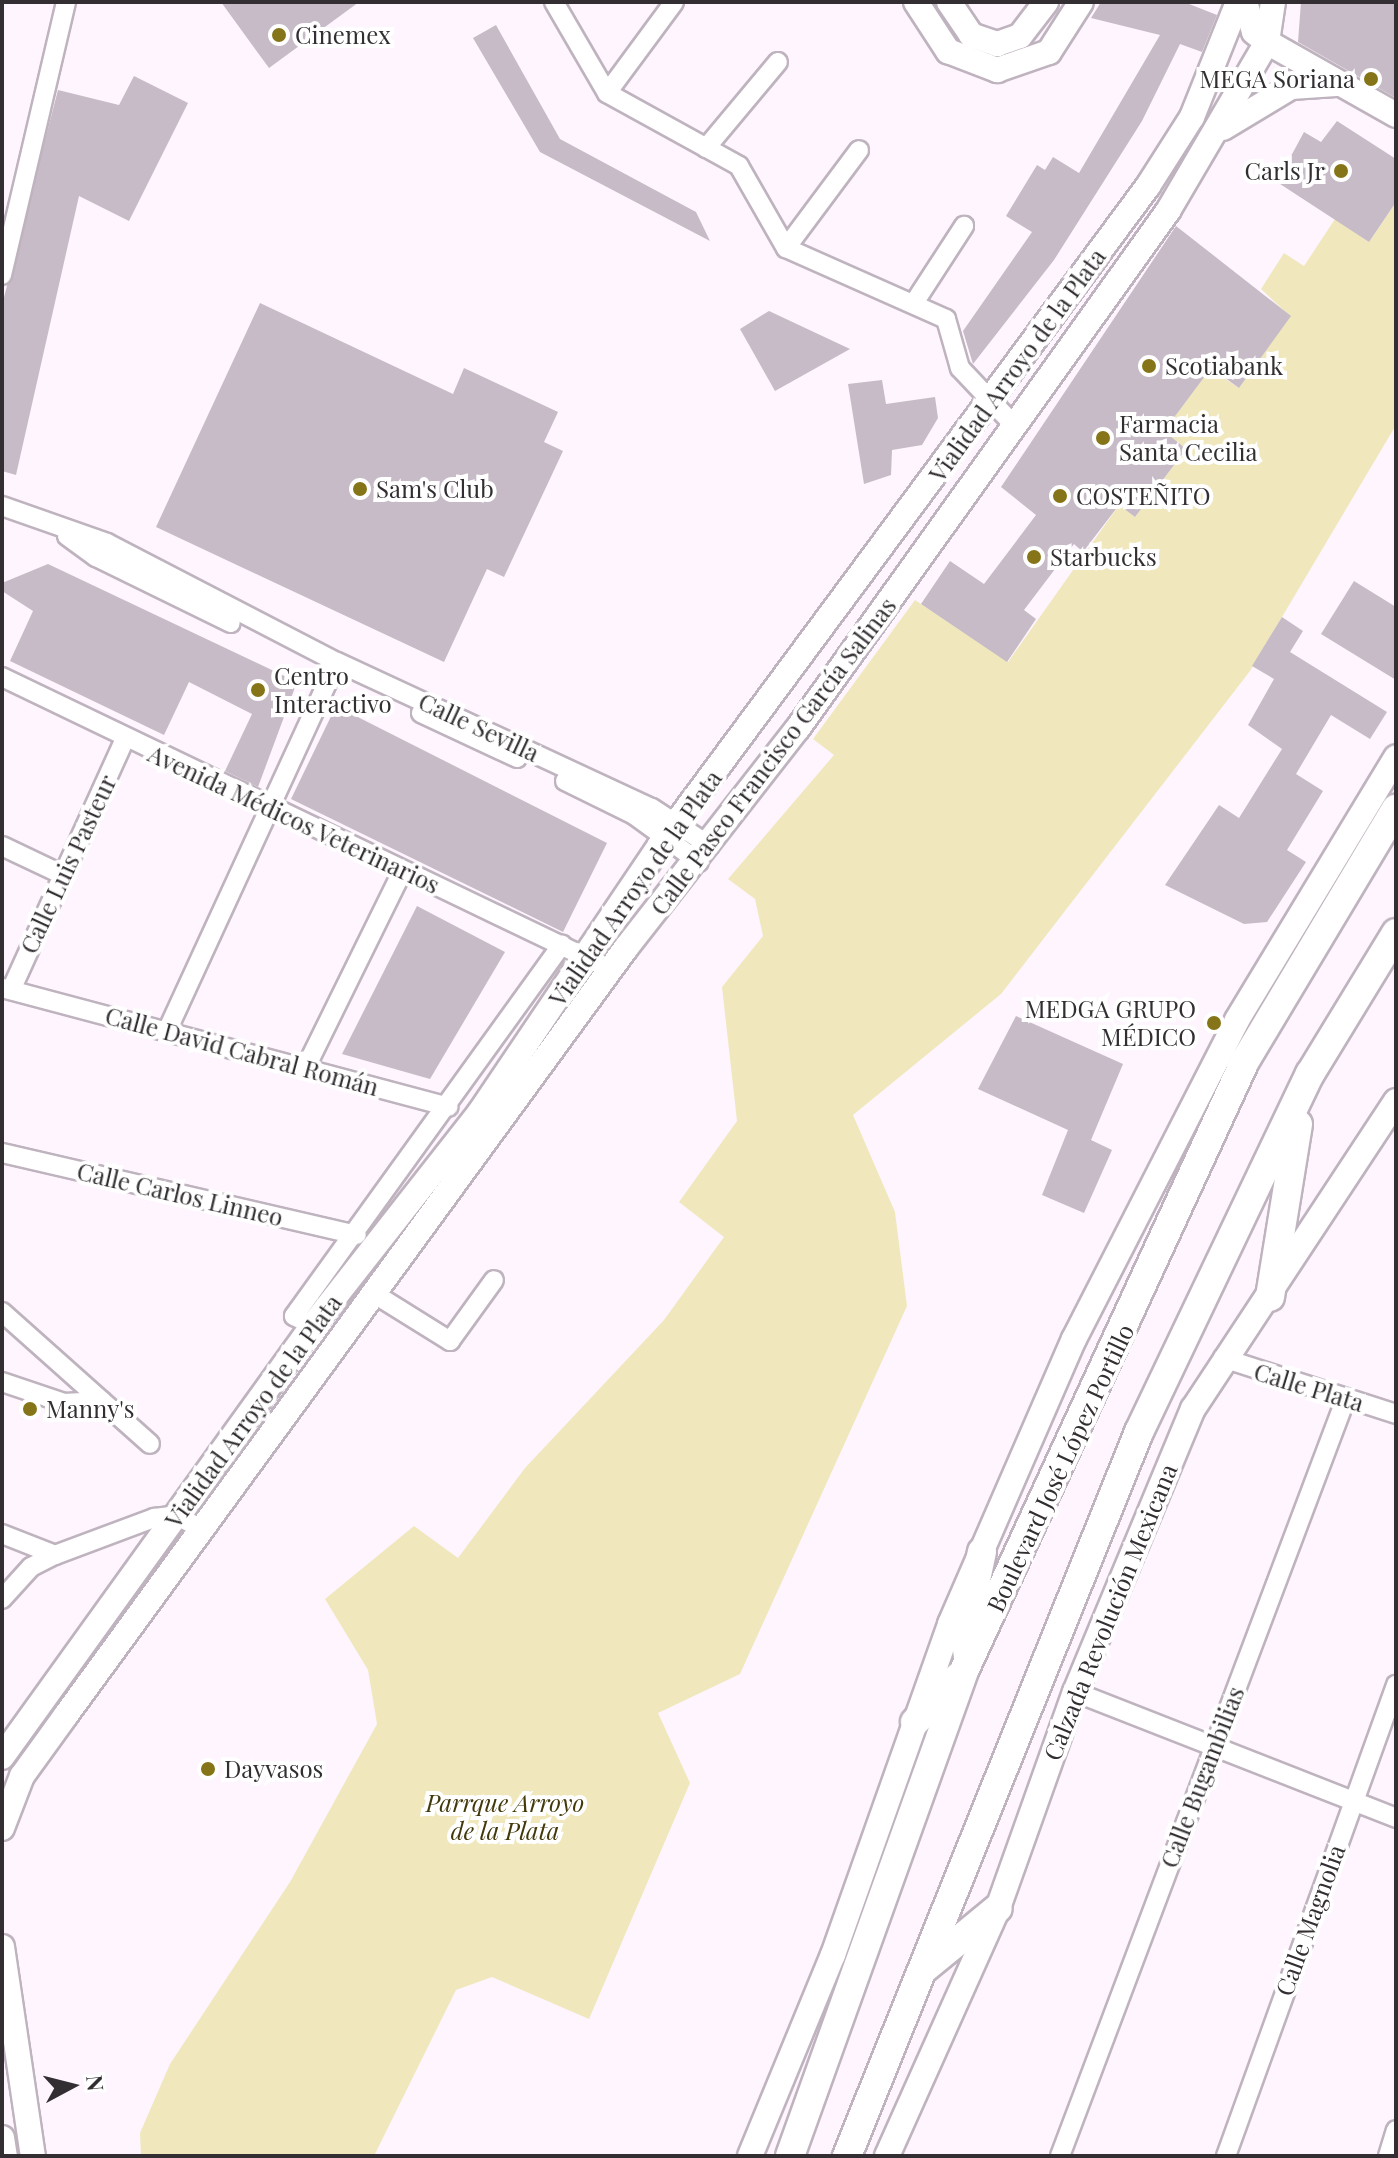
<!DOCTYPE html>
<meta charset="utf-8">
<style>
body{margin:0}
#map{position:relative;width:1398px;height:2158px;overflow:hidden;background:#fef5fe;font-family:"Playfair Display",serif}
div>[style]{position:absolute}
.green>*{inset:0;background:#f0e8bc}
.building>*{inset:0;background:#c6bbc6}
.roads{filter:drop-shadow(2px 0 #beb3be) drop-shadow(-2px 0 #beb3be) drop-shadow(0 2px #beb3be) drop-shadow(0 -2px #beb3be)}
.street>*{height:18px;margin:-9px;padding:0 9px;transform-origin:9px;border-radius:9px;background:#fff}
.secondary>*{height:24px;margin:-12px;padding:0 12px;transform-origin:12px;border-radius:12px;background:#fff}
.primary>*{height:28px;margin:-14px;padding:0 14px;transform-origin:14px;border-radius:14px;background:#fff}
.dots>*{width:22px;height:22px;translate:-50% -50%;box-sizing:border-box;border:4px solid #fff;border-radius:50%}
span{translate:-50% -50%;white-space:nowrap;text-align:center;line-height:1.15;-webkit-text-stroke:8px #fff;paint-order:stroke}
.poi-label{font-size:24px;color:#322e32}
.left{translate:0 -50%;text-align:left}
.right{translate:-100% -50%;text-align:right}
.street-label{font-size:24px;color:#322e32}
.park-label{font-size:24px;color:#42390b;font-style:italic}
.frame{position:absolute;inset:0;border:4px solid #322e32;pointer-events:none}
.north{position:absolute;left:32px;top:2046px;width:80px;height:80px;-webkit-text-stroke:6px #fff;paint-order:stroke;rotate:83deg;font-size:22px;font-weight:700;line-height:32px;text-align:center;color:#322e32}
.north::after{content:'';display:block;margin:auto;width:28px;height:36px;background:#322e32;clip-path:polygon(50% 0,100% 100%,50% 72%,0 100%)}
</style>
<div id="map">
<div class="green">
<div style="clip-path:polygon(1396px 202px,1396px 425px,1282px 617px,1250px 671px,1001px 994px,853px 1115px,895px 1212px,907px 1306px,740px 1674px,658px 1713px,690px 1783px,589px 2019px,492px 1977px,456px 1990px,374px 2156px,141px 2156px,140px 2133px,170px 2064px,290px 1882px,377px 1724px,368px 1670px,325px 1599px,414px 1526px,458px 1558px,525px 1468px,664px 1320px,724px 1237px,679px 1202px,737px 1121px,722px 987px,763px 936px,755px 899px,728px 879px,834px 755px,813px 739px,915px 600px,1008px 662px,1119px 505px,1135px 517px,1186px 449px,1164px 431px,1210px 369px,1239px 388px,1290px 316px,1261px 289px,1284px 253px,1304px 266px,1335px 219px,1369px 242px)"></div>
</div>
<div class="building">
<div style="clip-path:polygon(221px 2px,359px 2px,269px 68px)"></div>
<div style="clip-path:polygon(1101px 2px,1184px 2px,1217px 15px,1202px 52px,1180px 44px,1142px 121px,1054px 260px,973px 364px,963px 331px,1032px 232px,1006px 216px,1037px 165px,1045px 170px,1053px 157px,1079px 173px,1160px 35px,1091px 18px)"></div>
<div style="clip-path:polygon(1301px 2px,1396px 2px,1396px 98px,1298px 42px)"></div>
<div style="clip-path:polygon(496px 25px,560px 139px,696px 212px,710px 241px,540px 152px,473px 38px)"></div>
<div style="clip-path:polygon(134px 76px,188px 103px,129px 221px,79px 196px,16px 475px,2px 471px,2px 305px,58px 90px,119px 105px)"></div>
<div style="clip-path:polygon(1337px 121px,1396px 159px,1396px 202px,1369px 242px,1277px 182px,1304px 132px,1321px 142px)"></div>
<div style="clip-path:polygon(1176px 226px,1291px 316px,1239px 388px,1211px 368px,1164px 431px,1186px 449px,1135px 517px,1119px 505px,1083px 552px,1074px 544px,1024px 610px,1036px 619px,1007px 662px,921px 604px,950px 561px,984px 584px,1036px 515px,1001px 487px)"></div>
<div style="clip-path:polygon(260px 303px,453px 394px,464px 368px,558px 412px,544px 442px,563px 451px,504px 577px,487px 569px,444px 662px,156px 527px)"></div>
<div style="clip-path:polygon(769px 311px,850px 349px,775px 391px,740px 329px)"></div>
<div style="clip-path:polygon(882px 380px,886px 404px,935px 397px,938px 418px,922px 445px,892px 450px,891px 475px,864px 484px,848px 384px)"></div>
<div style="clip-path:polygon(48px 564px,297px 682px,258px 787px,225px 771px,252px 714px,189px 682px,164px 735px,10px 661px,33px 611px,2px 591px,2px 583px)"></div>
<div style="clip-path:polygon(1354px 581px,1396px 607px,1396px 680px,1321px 634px)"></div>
<div style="clip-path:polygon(1282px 617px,1303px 631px,1290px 652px,1387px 712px,1370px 739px,1331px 715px,1296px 774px,1323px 791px,1287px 850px,1306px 862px,1267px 922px,1244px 924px,1165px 885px,1219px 805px,1239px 818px,1282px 749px,1248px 725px,1274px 679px,1252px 666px)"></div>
<div style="clip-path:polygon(336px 706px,607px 843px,563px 932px,291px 799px)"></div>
<div style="clip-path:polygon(417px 906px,505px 952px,430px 1079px,342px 1054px)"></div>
<div style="clip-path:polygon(1016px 1016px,1123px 1064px,1091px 1140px,1112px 1150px,1084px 1213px,1042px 1195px,1068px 1130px,978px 1089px)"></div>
</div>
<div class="roads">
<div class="street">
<div style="left:554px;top:2px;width:105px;rotate:59.8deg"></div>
<div style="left:607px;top:93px;width:151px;rotate:28.9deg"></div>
<div style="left:739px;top:166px;width:95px;rotate:60.2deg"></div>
<div style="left:786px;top:248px;width:175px;rotate:23.9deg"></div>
<div style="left:946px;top:319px;width:51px;rotate:74.1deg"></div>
<div style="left:960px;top:368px;width:77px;rotate:46.6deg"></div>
<div style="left:607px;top:93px;width:113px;rotate:-53.6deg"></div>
<div style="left:706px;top:148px;width:112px;rotate:-50.1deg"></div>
<div style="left:786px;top:248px;width:122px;rotate:-53.3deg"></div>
<div style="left:2px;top:275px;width:280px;rotate:-76.8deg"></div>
<div style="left:914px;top:303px;width:92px;rotate:-57deg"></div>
<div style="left:2px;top:506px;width:111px;rotate:19.4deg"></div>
<div style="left:107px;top:543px;width:259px;rotate:27.4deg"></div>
<div style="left:337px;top:662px;width:347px;rotate:24.9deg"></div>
<div style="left:652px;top:808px;width:69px;rotate:33.2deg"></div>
<div style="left:67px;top:536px;width:36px;rotate:36deg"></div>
<div style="left:96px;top:557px;width:150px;rotate:26.1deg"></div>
<div style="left:2px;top:677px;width:674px;rotate:25.65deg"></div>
<div style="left:421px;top:713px;width:106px;rotate:25.1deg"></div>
<div style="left:565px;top:781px;width:77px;rotate:26.2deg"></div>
<div style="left:634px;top:815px;width:80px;rotate:35.9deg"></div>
<div style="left:2px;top:846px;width:65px;rotate:25.4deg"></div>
<div style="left:2px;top:988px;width:462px;rotate:14.9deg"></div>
<div style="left:11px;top:990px;width:276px;rotate:-65.6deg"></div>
<div style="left:167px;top:1031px;width:406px;rotate:-65.3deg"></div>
<div style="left:307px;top:1065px;width:217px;rotate:-63.8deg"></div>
<div style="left:2px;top:1153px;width:364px;rotate:13deg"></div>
<div style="left:373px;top:1293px;width:91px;rotate:31.9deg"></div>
<div style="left:450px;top:1341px;width:75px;rotate:-54.2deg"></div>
<div style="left:2px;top:1312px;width:198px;rotate:41.7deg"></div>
<div style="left:313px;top:1325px;width:21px;rotate:-155deg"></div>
<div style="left:294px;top:1316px;width:458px;rotate:-54.2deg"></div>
<div style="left:1223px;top:1358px;width:182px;rotate:17.9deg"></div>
<div style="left:2px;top:1382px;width:65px;rotate:18.7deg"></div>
<div style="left:64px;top:1403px;width:38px;rotate:-3deg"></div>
<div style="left:2px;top:1534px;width:57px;rotate:21.6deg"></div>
<div style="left:2px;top:1599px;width:43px;rotate:-47.8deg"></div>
<div style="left:31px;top:1567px;width:27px;rotate:-27deg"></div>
<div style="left:55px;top:1555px;width:106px;rotate:-20.5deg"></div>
<div style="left:154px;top:1518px;width:23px;rotate:-7deg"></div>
<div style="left:177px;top:1515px;width:27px;rotate:31deg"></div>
<div style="left:1075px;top:1692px;width:345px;rotate:21.4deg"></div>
<div style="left:1060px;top:2156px;width:810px;rotate:-69.33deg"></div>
<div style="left:1226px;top:2156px;width:501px;rotate:-70.15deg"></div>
<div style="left:1388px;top:2156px;width:27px;rotate:-73deg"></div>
</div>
<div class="secondary">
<div style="left:916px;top:2px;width:59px;rotate:56.9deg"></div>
<div style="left:948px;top:51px;width:53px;rotate:21.2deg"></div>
<div style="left:997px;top:70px;width:55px;rotate:-19.1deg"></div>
<div style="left:1049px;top:52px;width:59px;rotate:-57.4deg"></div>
<div style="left:949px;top:2px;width:40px;rotate:56deg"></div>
<div style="left:971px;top:35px;width:28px;rotate:19deg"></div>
<div style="left:997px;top:44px;width:24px;rotate:-19deg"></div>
<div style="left:1020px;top:36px;width:43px;rotate:-52.6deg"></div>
<div style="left:1245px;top:2px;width:31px;rotate:73deg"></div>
<div style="left:1254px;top:32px;width:16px;rotate:38deg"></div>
<div style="left:1267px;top:42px;width:148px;rotate:29.5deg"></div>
<div style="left:1223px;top:128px;width:79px;rotate:-31.1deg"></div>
<div style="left:1291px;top:87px;width:45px;rotate:-3.8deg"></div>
<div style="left:2px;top:1757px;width:532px;rotate:-54.25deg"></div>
<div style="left:313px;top:1325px;width:271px;rotate:-51.9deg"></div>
<div style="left:480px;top:1112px;width:322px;rotate:-56deg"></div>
<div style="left:660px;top:845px;width:820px;rotate:-53.48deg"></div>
<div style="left:1148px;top:186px;width:82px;rotate:-57.5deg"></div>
<div style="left:1192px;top:117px;width:124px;rotate:-68.2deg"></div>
<div style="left:2px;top:1828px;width:56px;rotate:-69deg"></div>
<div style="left:22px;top:1776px;width:75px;rotate:-54.2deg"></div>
<div style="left:66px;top:1715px;width:950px;rotate:-53.87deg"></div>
<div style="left:626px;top:948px;width:279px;rotate:-52deg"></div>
<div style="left:798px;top:728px;width:636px;rotate:-54.41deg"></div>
<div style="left:1168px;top:211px;width:196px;rotate:-59.6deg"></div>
<div style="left:1267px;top:42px;width:40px;rotate:-81.5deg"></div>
<div style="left:2px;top:1947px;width:211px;rotate:81.6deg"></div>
<div style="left:2px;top:2138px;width:18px;rotate:81deg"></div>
<div style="left:750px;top:2156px;width:217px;rotate:-67.6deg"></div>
<div style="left:833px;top:1955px;width:351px;rotate:-70.5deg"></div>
<div style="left:950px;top:1624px;width:311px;rotate:-66.5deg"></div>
<div style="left:1074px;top:1339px;width:358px;rotate:-62.9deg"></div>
<div style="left:1237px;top:1020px;width:307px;rotate:-58.8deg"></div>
<div style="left:887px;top:2156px;width:272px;rotate:-65.9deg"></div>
<div style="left:998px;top:1908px;width:229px;rotate:-70.4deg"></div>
<div style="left:1075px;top:1692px;width:307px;rotate:-67.4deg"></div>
<div style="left:1193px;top:1409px;width:369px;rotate:-56.6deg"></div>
</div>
<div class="primary">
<div style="left:1270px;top:1297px;width:175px;rotate:-80.8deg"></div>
<div style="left:968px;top:1657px;width:26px;rotate:-97deg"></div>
<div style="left:965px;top:1631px;width:81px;rotate:-77.9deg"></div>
<div style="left:915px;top:1722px;width:62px;rotate:-46.3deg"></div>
<div style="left:925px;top:1968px;width:94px;rotate:-39.4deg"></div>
<div style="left:790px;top:2156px;width:515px;rotate:-70.26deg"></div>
<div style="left:964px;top:1671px;width:672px;rotate:-65.27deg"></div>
<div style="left:1245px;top:1061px;width:294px;rotate:-59.1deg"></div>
<div style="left:847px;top:2156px;width:781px;rotate:-68.04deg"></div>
<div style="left:1139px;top:1432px;width:397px;rotate:-64.5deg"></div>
<div style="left:1310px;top:1074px;width:165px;rotate:-58.6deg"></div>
</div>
</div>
<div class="dots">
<div style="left:279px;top:35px;background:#867518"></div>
<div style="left:1371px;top:79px;background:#867518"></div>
<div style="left:1341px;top:171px;background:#867518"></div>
<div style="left:1149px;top:366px;background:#867518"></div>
<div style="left:1103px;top:438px;background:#867518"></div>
<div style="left:360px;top:489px;background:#867518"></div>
<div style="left:1060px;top:496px;background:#867518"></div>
<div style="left:1034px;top:557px;background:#867518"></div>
<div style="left:258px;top:690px;background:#867518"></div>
<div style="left:1214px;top:1023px;background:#867518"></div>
<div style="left:30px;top:1409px;background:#867518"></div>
<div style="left:208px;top:1769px;background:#867518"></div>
</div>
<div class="poi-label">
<span class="left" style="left:295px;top:35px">Cinemex</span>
<span class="right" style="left:1355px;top:79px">MEGA Soriana</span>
<span class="right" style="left:1325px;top:171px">Carls Jr</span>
<span class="left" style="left:1165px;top:366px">Scotiabank</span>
<span class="left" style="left:1119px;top:438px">Farmacia<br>Santa Cecilia</span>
<span class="left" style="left:376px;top:489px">Sam's Club</span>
<span class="left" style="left:1076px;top:496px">COSTEÑITO</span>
<span class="left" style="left:1050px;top:557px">Starbucks</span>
<span class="left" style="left:274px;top:690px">Centro<br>Interactivo</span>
<span class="right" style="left:1196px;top:1023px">MEDGA GRUPO<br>MÉDICO</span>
<span class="left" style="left:46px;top:1409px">Manny's</span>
<span class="left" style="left:224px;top:1769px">Dayvasos</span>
</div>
<div class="street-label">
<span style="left:1017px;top:365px;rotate:-54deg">Vialidad Arroyo de la Plata</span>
<span style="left:479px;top:727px;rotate:25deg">Calle Sevilla</span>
<span style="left:773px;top:756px;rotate:-53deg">Calle Paseo Francisco García Salinas</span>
<span style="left:294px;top:819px;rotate:25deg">Avenida Médicos Veterinarios</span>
<span style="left:68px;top:864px;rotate:-65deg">Calle Luis Pasteur</span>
<span style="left:635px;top:888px;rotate:-55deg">Vialidad Arroyo de la Plata</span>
<span style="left:242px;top:1051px;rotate:15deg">Calle David Cabral Román</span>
<span style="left:180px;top:1194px;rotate:13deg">Calle Carlos Linneo</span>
<span style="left:1309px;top:1387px;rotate:17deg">Calle Plata</span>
<span style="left:253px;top:1411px;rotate:-54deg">Vialidad Arroyo de la Plata</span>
<span style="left:1060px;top:1468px;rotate:-65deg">Boulevard José López Portillo</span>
<span style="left:1110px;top:1612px;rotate:-68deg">Calzada Revolución Mexicana</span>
<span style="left:1202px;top:1777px;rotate:-69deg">Calle Bugambilias</span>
<span style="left:1310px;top:1920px;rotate:-70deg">Calle Magnolia</span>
</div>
<div class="park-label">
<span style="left:505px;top:1817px">Parrque Arroyo<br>de la Plata</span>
</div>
<div class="frame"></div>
<div class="north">N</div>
</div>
